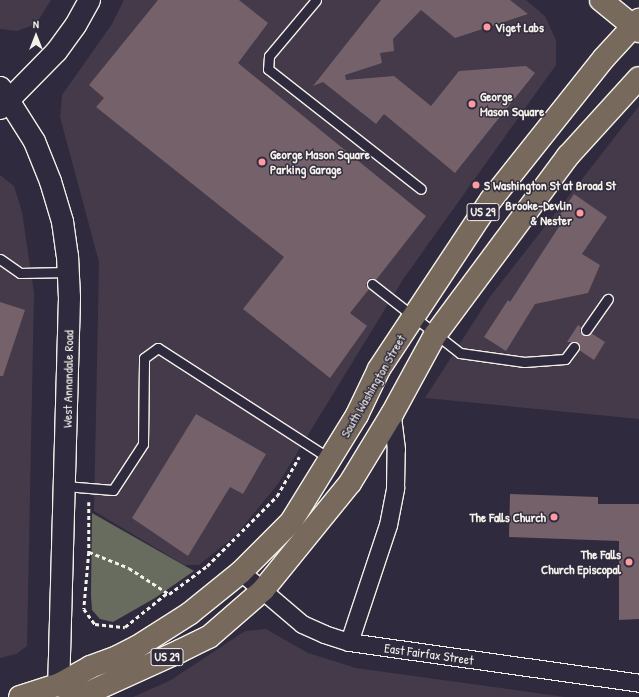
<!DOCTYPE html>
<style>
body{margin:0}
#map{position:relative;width:639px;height:697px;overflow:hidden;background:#2f2a3d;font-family:"Patrick Hand",sans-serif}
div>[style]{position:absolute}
.built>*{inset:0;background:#443a4a}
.green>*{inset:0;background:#676c5e}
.building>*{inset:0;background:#75616a}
.path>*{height:2.5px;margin-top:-1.25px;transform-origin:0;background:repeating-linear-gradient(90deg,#f4f1e8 0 4px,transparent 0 7px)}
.roads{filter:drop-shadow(1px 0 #f4f1e8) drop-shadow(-1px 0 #f4f1e8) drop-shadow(0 1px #f4f1e8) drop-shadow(0 -1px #f4f1e8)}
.service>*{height:9px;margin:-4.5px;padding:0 4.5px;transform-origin:4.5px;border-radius:4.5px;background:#2f2a3d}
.minor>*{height:17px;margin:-8.5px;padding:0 8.5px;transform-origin:8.5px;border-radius:8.5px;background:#2f2a3d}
.tertiary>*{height:21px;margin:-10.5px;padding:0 10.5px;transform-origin:10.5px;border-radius:10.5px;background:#2f2a3d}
.primary>*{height:22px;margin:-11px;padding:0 11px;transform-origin:11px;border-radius:11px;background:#77695c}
.dots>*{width:11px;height:11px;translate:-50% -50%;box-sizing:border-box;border:2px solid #2f2a3d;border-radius:50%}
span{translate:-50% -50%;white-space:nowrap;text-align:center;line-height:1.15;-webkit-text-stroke:3px #2f2a3d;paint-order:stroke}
.shield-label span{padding:1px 3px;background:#2f2a3d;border:1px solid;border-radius:3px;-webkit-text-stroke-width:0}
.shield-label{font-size:12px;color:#f4f1e8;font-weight:700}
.poi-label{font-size:13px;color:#f4f1e8;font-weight:700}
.left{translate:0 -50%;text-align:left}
.right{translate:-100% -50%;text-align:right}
.street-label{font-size:13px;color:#f4f1e8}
.north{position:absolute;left:16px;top:16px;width:40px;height:40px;-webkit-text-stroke:3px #2f2a3d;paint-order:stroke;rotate:0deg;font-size:11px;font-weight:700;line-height:16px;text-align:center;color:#f4f1e8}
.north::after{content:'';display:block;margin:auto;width:14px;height:18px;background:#f4f1e8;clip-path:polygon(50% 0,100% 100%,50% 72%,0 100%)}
</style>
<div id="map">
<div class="built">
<div style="clip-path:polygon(0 0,51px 0,36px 24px,17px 31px,0 29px)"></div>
<div style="clip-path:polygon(124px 0,526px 0,545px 16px,556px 40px,556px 65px,404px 278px,278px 484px,236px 535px,199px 565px,184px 565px,94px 511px,99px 262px,60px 117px,62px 95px,112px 24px)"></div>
<div style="clip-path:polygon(639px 106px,639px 419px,425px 398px,489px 298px)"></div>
<div style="clip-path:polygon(0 175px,14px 186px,22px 212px,34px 293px,27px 646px,16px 654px,0 658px)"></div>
<div style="clip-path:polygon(266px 629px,308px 653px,356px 668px,565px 697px,133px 697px,171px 680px,245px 631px)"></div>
</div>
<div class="green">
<div style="clip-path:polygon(92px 513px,194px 571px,155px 598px,113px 622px,100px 619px,92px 610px,91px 595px)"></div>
</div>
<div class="building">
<div style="clip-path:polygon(158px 0,239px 0,268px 23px,238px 63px,426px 216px,376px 280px,370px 278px,367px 281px,366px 286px,369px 289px,350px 313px,367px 326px,330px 378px,243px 309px,284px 257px,96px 107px,104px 98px,89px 85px)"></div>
<div style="clip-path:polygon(381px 0,510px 0,528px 14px,455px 38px,421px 10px,393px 39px,394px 51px,380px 53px,382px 63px,345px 75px,346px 80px,394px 76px,431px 106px,459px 71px,526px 66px,535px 73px,455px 173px,384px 114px,376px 124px,323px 82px,313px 86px)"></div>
<div style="clip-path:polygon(574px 194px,607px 217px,582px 254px,600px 265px,588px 293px,535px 304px,506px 351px,484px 337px,508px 300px,510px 302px,564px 219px,559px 216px)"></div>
<div style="clip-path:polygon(0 302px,25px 310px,3px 376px,0 376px)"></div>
<div style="clip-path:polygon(578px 325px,581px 327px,580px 332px,583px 335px,588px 336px,591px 333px,605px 342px,594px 360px,579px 350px,580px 345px,577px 342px,567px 342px)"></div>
<div style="clip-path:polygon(196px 414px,266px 454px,243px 494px,230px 487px,188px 556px,132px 518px)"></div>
<div style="clip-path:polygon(510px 494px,598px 497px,598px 504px,639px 504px,639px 619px,619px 620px,619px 541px,509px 537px)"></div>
</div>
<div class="path">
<div style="left:89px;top:502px;width:50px;rotate:90deg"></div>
<div style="left:89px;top:552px;width:57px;rotate:95deg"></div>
<div style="left:84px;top:609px;width:19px;rotate:54deg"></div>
<div style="left:95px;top:624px;width:30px;rotate:6deg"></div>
<div style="left:125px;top:627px;width:54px;rotate:-39deg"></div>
<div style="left:89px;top:552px;width:43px;rotate:21.8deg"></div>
<div style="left:129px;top:568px;width:48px;rotate:33deg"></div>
<div style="left:169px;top:594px;width:47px;rotate:-36.4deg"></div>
<div style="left:207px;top:566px;width:99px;rotate:-45deg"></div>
<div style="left:277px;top:496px;width:45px;rotate:-60.6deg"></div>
</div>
<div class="roads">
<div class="service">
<div style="left:316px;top:0;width:73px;rotate:130deg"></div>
<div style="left:269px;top:56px;width:13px;rotate:94deg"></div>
<div style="left:268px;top:69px;width:194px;rotate:38.1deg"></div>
<div style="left:0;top:259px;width:24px;rotate:35deg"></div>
<div style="left:20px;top:273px;width:48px;rotate:-1.2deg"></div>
<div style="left:372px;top:284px;width:112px;rotate:38.1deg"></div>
<div style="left:460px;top:353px;width:65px;rotate:8deg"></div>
<div style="left:524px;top:362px;width:41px;rotate:-4.2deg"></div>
<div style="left:565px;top:359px;width:15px;rotate:-53deg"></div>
<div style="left:586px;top:330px;width:38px;rotate:-55deg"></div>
<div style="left:65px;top:486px;width:48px;rotate:4.8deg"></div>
<div style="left:113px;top:490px;width:55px;rotate:-56.9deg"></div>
<div style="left:143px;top:444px;width:86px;rotate:-89.3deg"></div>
<div style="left:144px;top:358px;width:17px;rotate:-36deg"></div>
<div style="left:158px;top:348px;width:205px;rotate:32.8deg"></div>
</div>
<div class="minor">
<div style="left:241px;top:572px;width:80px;rotate:40.4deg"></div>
<div style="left:302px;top:624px;width:24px;rotate:24deg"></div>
<div style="left:324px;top:634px;width:26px;rotate:18deg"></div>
<div style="left:349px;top:642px;width:293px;rotate:8deg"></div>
<div style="left:349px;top:642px;width:123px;rotate:-71.6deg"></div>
<div style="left:388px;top:525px;width:38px;rotate:-79deg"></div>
<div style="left:395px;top:488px;width:39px;rotate:-89deg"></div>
<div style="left:396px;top:449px;width:35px;rotate:-97deg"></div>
</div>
<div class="tertiary">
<div style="left:0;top:87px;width:64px;rotate:57.8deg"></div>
<div style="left:34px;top:141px;width:43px;rotate:68.2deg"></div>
<div style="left:50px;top:181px;width:42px;rotate:73.3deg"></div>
<div style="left:62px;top:221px;width:34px;rotate:82deg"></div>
<div style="left:67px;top:255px;width:42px;rotate:87.3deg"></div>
<div style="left:69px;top:297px;width:388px;rotate:91.6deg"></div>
<div style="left:0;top:108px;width:80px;rotate:-45.5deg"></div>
<div style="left:56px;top:51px;width:32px;rotate:-54deg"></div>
<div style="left:75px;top:25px;width:29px;rotate:-61deg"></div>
</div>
<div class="primary">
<div style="left:601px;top:0;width:49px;rotate:39.2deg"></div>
<div style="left:58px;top:685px;width:31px;rotate:15deg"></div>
<div style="left:88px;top:693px;width:101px;rotate:-24.5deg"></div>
<div style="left:180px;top:651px;width:32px;rotate:-26deg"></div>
<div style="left:209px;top:637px;width:72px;rotate:-41deg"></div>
<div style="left:263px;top:590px;width:138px;rotate:-50.9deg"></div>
<div style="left:350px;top:483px;width:81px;rotate:-58.7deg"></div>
<div style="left:392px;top:414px;width:90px;rotate:-61.4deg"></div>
<div style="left:435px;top:335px;width:223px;rotate:-53.4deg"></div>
<div style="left:568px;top:156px;width:105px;rotate:-47.7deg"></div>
<div style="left:20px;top:697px;width:40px;rotate:-18deg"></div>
<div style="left:58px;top:685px;width:37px;rotate:-29deg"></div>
<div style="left:90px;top:667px;width:29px;rotate:-20deg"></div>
<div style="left:117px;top:657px;width:22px;rotate:-27deg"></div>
<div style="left:137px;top:647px;width:62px;rotate:-32.4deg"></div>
<div style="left:189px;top:614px;width:67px;rotate:-38.9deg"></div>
<div style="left:241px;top:572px;width:71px;rotate:-45deg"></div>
<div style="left:291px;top:522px;width:126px;rotate:-58.3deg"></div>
<div style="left:357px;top:415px;width:51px;rotate:-64.4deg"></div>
<div style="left:379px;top:369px;width:203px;rotate:-56.5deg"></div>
<div style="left:491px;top:200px;width:181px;rotate:-51.5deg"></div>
<div style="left:604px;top:58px;width:52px;rotate:-47.4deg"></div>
</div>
</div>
<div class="dots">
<div style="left:487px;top:27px;background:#ff9aa2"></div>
<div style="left:472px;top:104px;background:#ff9aa2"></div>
<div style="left:262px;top:162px;background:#ff9aa2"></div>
<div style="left:476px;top:185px;background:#ff9aa2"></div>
<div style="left:580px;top:213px;background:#ff9aa2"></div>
<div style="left:554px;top:517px;background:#ff9aa2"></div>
<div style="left:629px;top:562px;background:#ff9aa2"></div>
</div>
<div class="shield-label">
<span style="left:483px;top:212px">US 29</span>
<span style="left:167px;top:657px">US 29</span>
</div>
<div class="poi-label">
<span class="left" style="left:495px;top:27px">Viget Labs</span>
<span class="left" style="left:480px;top:104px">George<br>Mason Square</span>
<span class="left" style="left:270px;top:162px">George Mason Square<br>Parking Garage</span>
<span class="left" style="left:484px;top:185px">S Washington St at Broad St</span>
<span class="right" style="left:572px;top:213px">Brooke-Devlin<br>&amp; Nester</span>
<span class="right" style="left:546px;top:517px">The Falls Church</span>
<span class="right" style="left:621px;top:562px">The Falls<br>Church Episcopal</span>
</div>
<div class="street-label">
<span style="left:68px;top:379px;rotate:-89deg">West Annandale Road</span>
<span style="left:373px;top:386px;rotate:-60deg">South Washington Street</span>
<span style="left:429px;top:654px;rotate:8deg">East Fairfax Street</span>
</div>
<div class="north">N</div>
</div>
